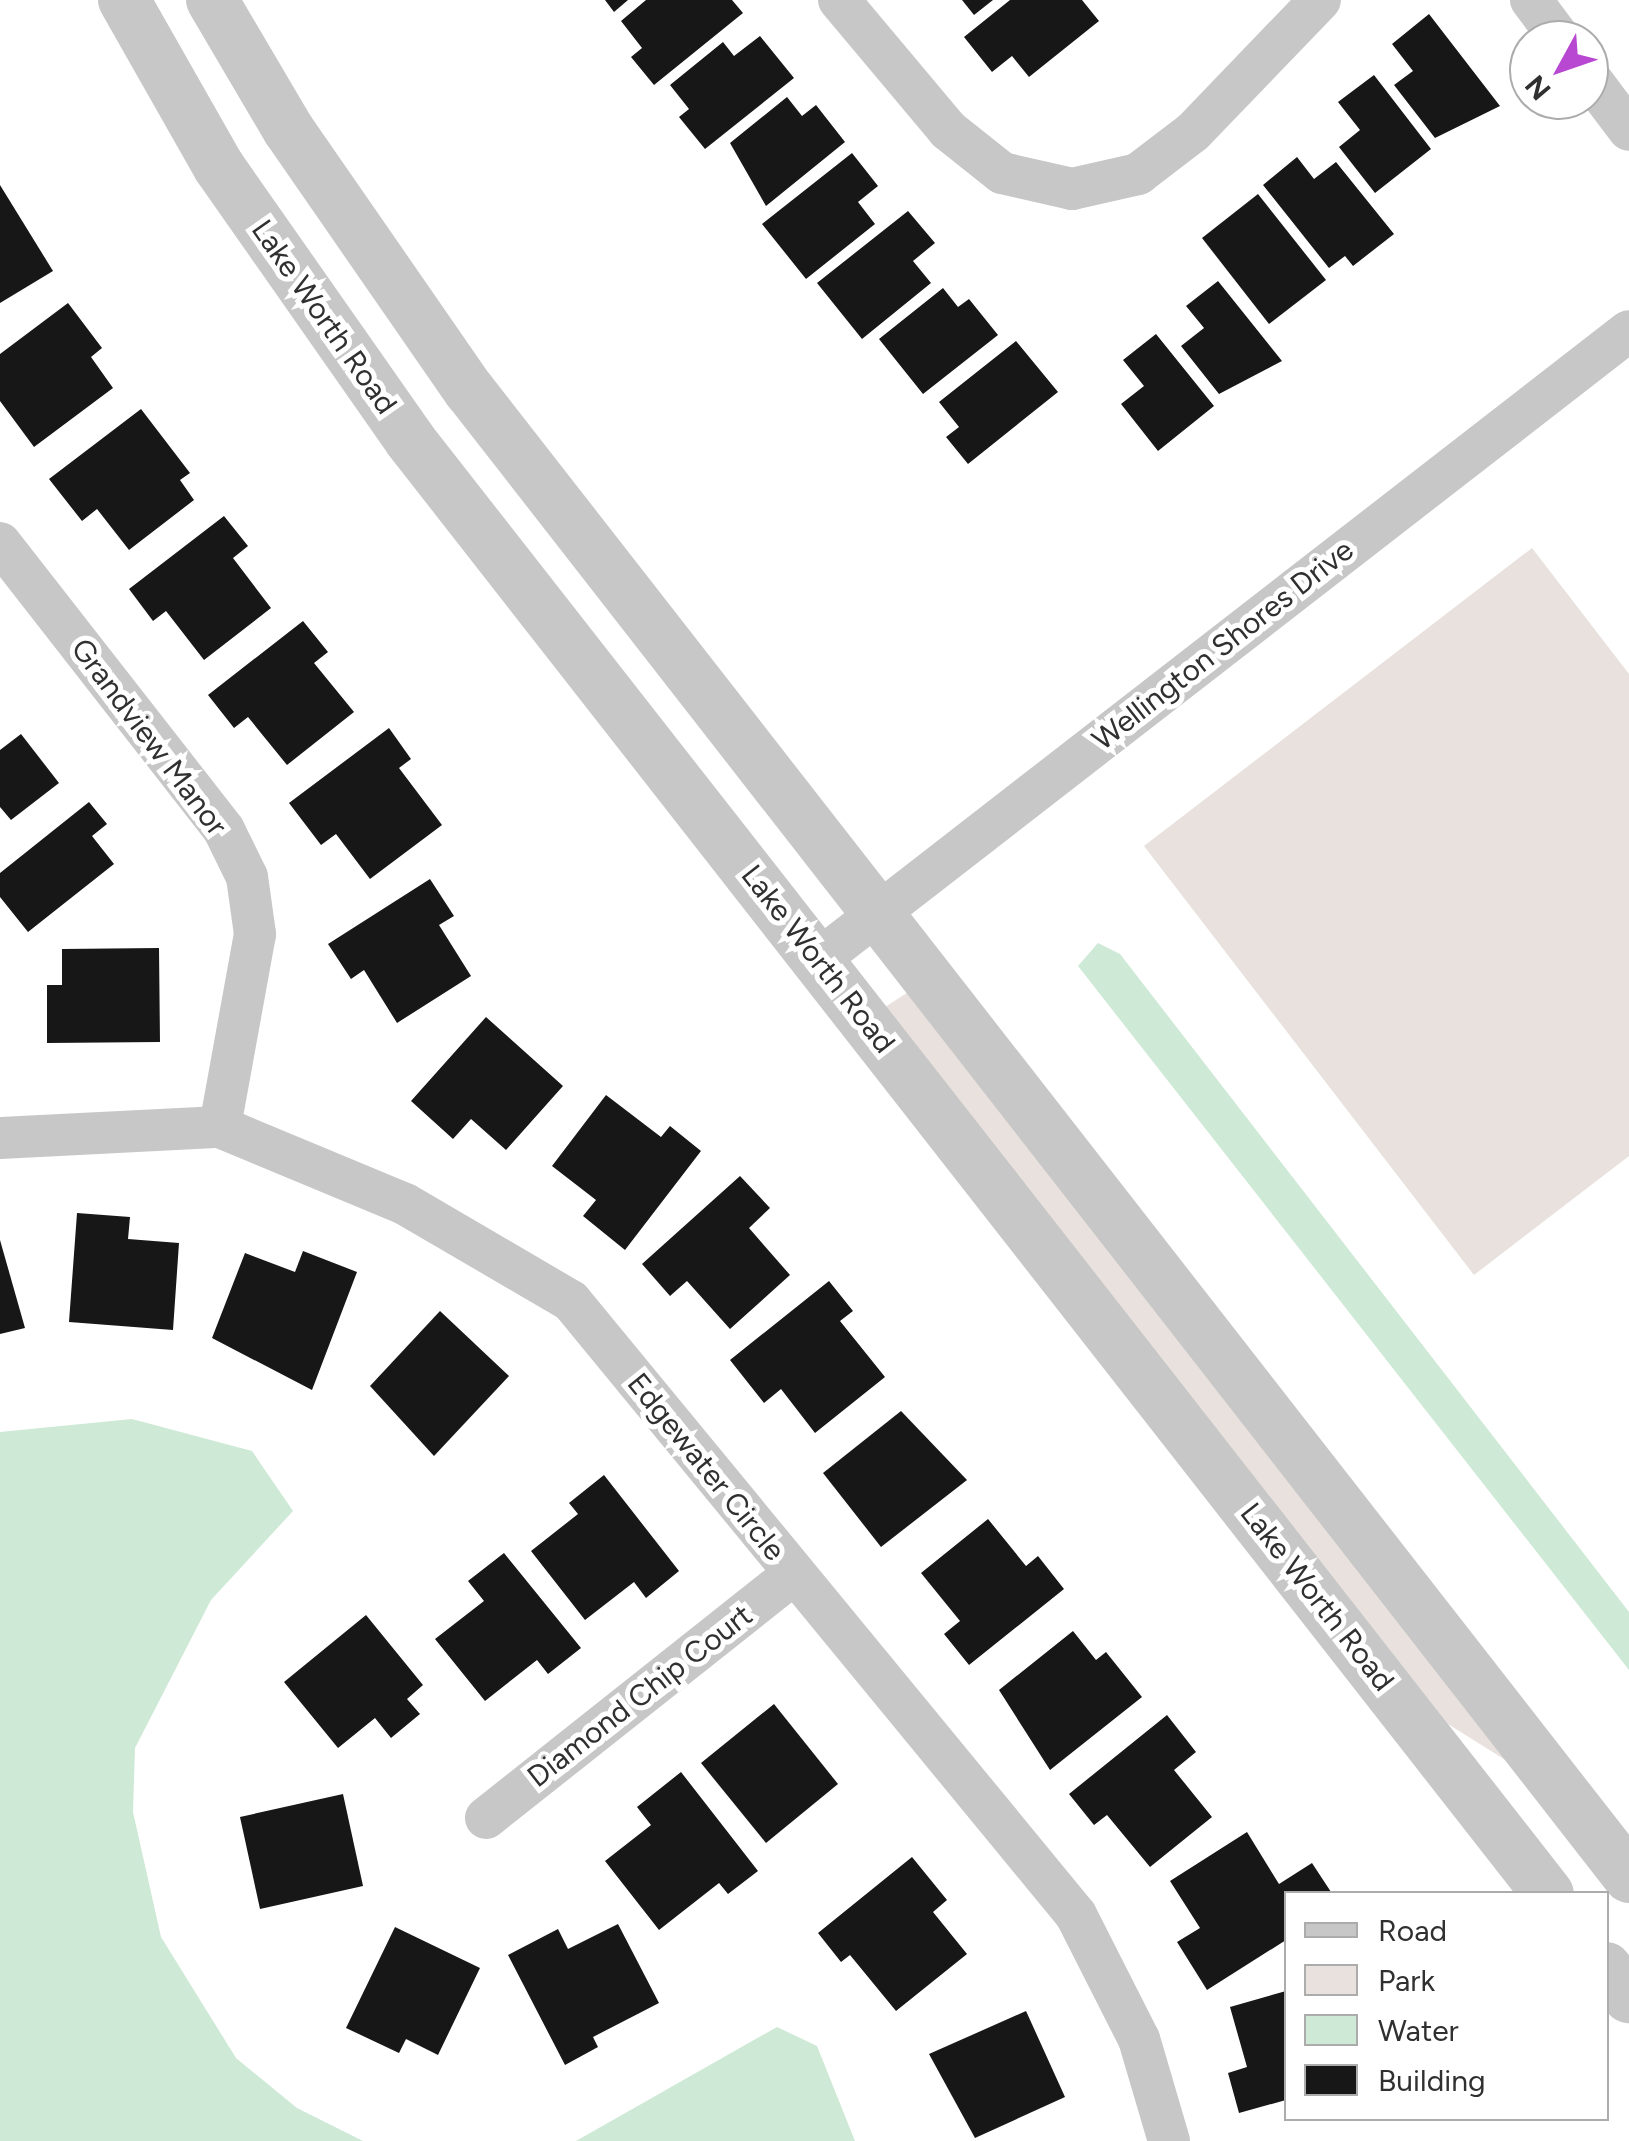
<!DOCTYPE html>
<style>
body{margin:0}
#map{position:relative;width:1629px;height:2141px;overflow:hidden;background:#fff;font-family:Figtree,sans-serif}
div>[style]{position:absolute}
.green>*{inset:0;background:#e8e1dd}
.water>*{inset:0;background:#cee9d5}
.building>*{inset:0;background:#171717}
.minor>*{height:42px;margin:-21px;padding:0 21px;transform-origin:21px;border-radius:21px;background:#c7c7c7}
.tertiary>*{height:52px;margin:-26px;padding:0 26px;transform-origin:26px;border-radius:26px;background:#c7c7c7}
span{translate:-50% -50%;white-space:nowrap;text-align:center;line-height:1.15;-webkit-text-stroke:10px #fff;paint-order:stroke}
.street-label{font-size:30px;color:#303030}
.legend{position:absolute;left:1284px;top:1891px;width:325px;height:230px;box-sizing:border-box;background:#fff;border:2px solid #acacac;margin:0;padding:12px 18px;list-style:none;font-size:30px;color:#303030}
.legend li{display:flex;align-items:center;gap:20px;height:50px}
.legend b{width:50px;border:2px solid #acacac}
.north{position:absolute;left:1509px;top:20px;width:100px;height:100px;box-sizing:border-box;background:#fff;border:2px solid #acacac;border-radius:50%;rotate:230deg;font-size:28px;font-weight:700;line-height:40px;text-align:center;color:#303030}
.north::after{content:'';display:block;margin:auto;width:35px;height:45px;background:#b847d2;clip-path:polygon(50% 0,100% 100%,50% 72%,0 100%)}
</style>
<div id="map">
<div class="green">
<div style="clip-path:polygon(1532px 548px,1629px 674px,1629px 1156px,1474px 1275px,1144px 846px)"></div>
<div style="clip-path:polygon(910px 991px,1507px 1761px,1448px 1724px,885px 1007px)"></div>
</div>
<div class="water">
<div style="clip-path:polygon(1098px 943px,1120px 954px,1629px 1612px,1629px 1670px,1078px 966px)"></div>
<div style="clip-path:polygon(132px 1419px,252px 1451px,293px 1511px,211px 1600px,135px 1748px,133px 1812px,161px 1937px,236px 2058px,297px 2108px,363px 2141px,0 2141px,0 1432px)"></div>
<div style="clip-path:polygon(777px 2027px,817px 2046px,855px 2141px,576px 2141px)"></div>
</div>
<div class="building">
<div style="clip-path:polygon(605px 0,628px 0,614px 12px)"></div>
<div style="clip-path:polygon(646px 0,732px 0,743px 13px,654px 85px,631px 57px,642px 48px,621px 21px)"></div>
<div style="clip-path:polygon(962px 0,993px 0,974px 15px)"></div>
<div style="clip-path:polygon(1010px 0,1082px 0,1099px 21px,1029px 77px,1012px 56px,992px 72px,964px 37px)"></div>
<div style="clip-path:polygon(1429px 14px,1500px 106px,1435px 138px,1394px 85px,1413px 71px,1392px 44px)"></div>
<div style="clip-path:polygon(760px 36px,794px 78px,705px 149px,679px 117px,689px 109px,670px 85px,723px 42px,734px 56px)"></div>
<div style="clip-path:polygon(1374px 75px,1431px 149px,1375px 193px,1339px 147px,1360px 130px,1338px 102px)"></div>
<div style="clip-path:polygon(787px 97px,802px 116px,816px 105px,845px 142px,766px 206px,730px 143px)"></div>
<div style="clip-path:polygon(852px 153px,878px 186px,858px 202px,875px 224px,806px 279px,762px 224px)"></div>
<div style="clip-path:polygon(1297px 157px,1314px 179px,1336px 162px,1394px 234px,1353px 266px,1345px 256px,1329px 268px,1263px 185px)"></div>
<div style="clip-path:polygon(0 185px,53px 271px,0 303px)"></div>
<div style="clip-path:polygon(1258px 194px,1326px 280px,1269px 324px,1202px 238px)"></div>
<div style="clip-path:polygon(908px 211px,935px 243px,913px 261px,931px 283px,862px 339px,817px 283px)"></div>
<div style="clip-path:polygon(1218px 281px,1282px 361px,1219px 394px,1181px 346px,1204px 328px,1186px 306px)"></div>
<div style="clip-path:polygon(943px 288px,958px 307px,969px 299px,998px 335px,923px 394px,879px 339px)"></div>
<div style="clip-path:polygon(68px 303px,102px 348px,91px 357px,113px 388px,34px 447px,0 401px,0 354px)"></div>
<div style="clip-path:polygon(1156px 334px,1214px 406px,1158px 451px,1121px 404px,1144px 386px,1123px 360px)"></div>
<div style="clip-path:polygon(1016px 341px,1058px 392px,968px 464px,946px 437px,959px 427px,939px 402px)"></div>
<div style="clip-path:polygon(141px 409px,190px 473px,180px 480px,194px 500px,129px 550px,97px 509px,82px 521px,49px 479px)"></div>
<div style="clip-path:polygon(224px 516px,248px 546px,233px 558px,271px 608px,204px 660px,166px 611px,153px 621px,129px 589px)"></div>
<div style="clip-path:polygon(303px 621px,328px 652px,314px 663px,354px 712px,287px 765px,248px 717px,234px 728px,208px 695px)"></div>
<div style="clip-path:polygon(389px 728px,411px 759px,399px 768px,442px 825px,370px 879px,336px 834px,321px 845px,289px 803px)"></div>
<div style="clip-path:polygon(21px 734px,59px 783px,11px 820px,0 807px,0 750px)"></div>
<div style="clip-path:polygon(89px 802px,107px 824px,92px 836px,114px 864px,28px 932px,0 897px,0 873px)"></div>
<div style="clip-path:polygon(430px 879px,454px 916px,439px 925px,471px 976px,397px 1023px,364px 970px,351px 979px,328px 944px)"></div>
<div style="clip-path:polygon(159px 948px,160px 1042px,47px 1043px,47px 985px,62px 985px,62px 949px)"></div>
<div style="clip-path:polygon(486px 1017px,563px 1086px,506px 1150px,471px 1119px,453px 1139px,411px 1101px)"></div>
<div style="clip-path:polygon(606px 1095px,661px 1137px,670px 1126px,701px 1151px,625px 1250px,583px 1216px,596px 1200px,552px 1166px)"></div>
<div style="clip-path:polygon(740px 1176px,770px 1208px,749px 1228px,790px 1275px,730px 1329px,687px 1281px,670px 1296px,642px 1264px)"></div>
<div style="clip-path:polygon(77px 1213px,130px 1217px,128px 1239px,179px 1243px,173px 1330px,69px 1322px)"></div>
<div style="clip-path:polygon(0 1240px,25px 1328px,0 1334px)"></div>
<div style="clip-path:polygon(303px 1251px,357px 1272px,312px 1390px,212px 1338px,245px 1253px,295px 1272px)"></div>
<div style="clip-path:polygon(829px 1281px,853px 1311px,840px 1321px,885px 1377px,815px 1433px,781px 1389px,764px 1403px,730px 1360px)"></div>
<div style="clip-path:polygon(440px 1311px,509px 1376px,434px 1456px,370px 1386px)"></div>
<div style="clip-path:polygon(901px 1411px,967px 1480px,881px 1547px,823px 1473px)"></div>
<div style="clip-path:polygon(604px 1475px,679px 1571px,646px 1598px,634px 1582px,585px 1620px,531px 1551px,578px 1514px,569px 1503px)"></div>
<div style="clip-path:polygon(988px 1519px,1026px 1566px,1038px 1556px,1064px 1589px,969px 1665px,944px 1634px,960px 1621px,921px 1573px)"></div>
<div style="clip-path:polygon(504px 1553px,581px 1648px,548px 1674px,537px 1660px,485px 1701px,435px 1639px,484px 1601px,468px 1581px)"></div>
<div style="clip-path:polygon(366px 1615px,423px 1685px,407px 1699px,420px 1714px,391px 1738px,375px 1718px,338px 1748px,284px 1682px)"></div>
<div style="clip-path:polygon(1073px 1631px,1096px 1660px,1106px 1652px,1142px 1697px,1050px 1770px,999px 1690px)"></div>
<div style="clip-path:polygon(774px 1704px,838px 1784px,766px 1843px,701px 1763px)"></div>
<div style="clip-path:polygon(1167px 1715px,1196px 1752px,1174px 1770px,1212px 1817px,1150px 1867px,1107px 1815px,1094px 1825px,1069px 1794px)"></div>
<div style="clip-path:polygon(681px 1772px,758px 1871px,728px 1894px,719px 1883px,659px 1930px,605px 1861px,651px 1825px,637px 1807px)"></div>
<div style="clip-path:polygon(343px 1794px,363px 1886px,260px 1909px,240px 1817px)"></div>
<div style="clip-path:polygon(1247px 1832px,1279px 1884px,1312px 1863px,1331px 1892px,1286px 1894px,1286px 1940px,1207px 1990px,1177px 1942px,1200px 1928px,1170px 1881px)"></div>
<div style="clip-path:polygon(912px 1857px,947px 1900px,933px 1912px,967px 1954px,896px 2011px,850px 1955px,841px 1962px,818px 1933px)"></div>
<div style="clip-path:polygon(618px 1924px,659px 2003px,593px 2037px,598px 2047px,565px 2065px,508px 1955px,558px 1929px,568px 1949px)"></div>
<div style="clip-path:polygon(395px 1927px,480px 1968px,438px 2055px,406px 2039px,399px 2053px,346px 2028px)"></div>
<div style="clip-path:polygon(1286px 1991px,1286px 2100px,1239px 2113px,1228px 2073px,1247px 2067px,1230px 2007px)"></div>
<div style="clip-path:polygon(1026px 2011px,1065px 2097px,975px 2138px,929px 2054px)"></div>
</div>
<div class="minor">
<div style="left:839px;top:0;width:170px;rotate:50deg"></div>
<div style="left:948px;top:130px;width:69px;rotate:38.5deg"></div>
<div style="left:1002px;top:173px;width:72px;rotate:12.9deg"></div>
<div style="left:1072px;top:189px;width:68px;rotate:-12.8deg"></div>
<div style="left:1138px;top:174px;width:69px;rotate:-37.4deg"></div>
<div style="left:1193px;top:132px;width:183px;rotate:-46.1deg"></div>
<div style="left:1531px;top:0;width:50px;rotate:53.1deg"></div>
<div style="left:1589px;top:77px;width:66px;rotate:53deg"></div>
<div style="left:0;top:543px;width:364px;rotate:52deg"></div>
<div style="left:224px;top:830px;width:52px;rotate:63.9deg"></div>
<div style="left:247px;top:877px;width:58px;rotate:82deg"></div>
<div style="left:255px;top:934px;width:196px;rotate:100.3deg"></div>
<div style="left:818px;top:960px;width:1026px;rotate:-37.8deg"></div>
<div style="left:0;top:1138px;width:220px;rotate:-2.9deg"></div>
<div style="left:220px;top:1127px;width:200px;rotate:22.6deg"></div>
<div style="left:405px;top:1204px;width:192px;rotate:30.3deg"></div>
<div style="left:571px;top:1301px;width:795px;rotate:50.56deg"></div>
<div style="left:1076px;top:1915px;width:139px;rotate:63.1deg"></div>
<div style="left:1139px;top:2039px;width:106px;rotate:73.6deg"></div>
<div style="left:486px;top:1818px;width:393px;rotate:-38.4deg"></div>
</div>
<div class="tertiary">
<div style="left:124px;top:0;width:192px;rotate:60.4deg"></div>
<div style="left:219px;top:167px;width:333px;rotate:55deg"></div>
<div style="left:410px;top:440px;width:1846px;rotate:51.95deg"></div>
<div style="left:212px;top:0;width:150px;rotate:59.5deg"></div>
<div style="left:288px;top:129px;width:318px;rotate:55.3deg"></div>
<div style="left:469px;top:390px;width:1886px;rotate:52.04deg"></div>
<div style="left:1606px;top:1968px;width:37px;rotate:52deg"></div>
</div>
<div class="street-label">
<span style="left:324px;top:317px;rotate:55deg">Lake Worth Road</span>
<span style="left:1223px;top:645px;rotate:-38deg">Wellington Shores Drive</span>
<span style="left:149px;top:737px;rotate:53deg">Grandview Manor</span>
<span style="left:818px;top:959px;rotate:52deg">Lake Worth Road</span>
<span style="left:706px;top:1467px;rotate:51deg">Edgewater Circle</span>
<span style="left:1317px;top:1597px;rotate:52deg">Lake Worth Road</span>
<span style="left:640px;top:1696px;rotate:-38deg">Diamond Chip Court</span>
</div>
<ul class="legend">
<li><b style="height:12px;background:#c7c7c7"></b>Road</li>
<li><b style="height:28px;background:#e8e1dd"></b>Park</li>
<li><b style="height:28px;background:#cee9d5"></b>Water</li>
<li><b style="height:28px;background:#171717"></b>Building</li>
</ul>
<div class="north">N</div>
</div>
